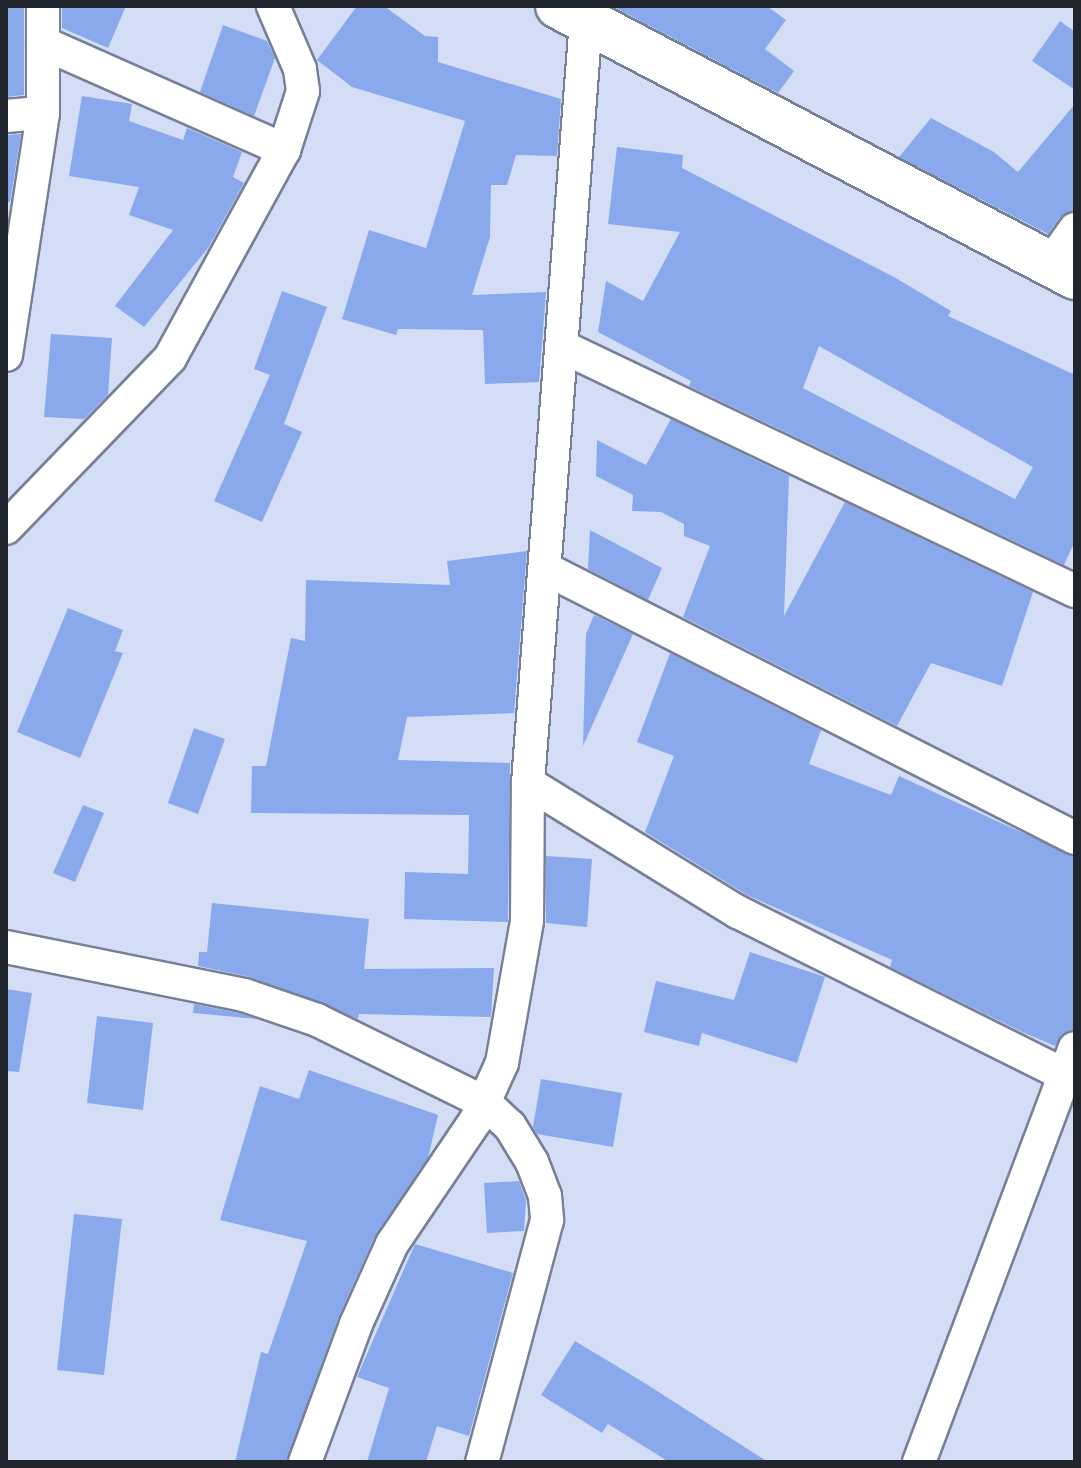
<!DOCTYPE html>
<style>
body{margin:0}
#map{position:relative;width:1081px;height:1468px;overflow:hidden;background:#d3def6;font-family:Jost,sans-serif}
div>[style]{position:absolute}
.building>*{inset:0;background:#8aa8ec}
.roads{filter:drop-shadow(2px 0 #768096) drop-shadow(-2px 0 #768096) drop-shadow(0 2px #768096) drop-shadow(0 -2px #768096)}
.street>*{height:32px;margin:-16px;padding:0 16px;transform-origin:16px;border-radius:16px;background:#fff}
.secondary>*{height:44px;margin:-22px;padding:0 22px;transform-origin:22px;border-radius:22px;background:#fff}
span{translate:-50% -50%;white-space:nowrap;text-align:center;line-height:1.15;-webkit-text-stroke:6px #fff;paint-order:stroke}
.frame{position:absolute;inset:0;border:8px solid #21252e;pointer-events:none}
</style>
<div id="map">
<div class="building">
<div style="clip-path:polygon(6px 6px,24px 6px,24px 95px,6px 97px)"></div>
<div style="clip-path:polygon(62px 6px,126px 6px,108px 48px,62px 28px)"></div>
<div style="clip-path:polygon(357px 6px,384px 6px,425px 36px,438px 37px,438px 62px,561px 99px,557px 156px,516px 155px,507px 185px,491px 185px,490px 237px,472px 295px,546px 292px,539px 382px,485px 384px,483px 330px,398px 329px,396px 335px,342px 319px,369px 230px,426px 248px,465px 121px,352px 87px,317px 60px)"></div>
<div style="clip-path:polygon(612px 6px,767px 6px,786px 20px,765px 49px,794px 71px,778px 93px)"></div>
<div style="clip-path:polygon(1060px 21px,1075px 32px,1075px 90px,1032px 61px)"></div>
<div style="clip-path:polygon(223px 25px,267px 41px,275px 58px,254px 116px,200px 92px)"></div>
<div style="clip-path:polygon(82px 96px,132px 104px,129px 121px,183px 140px,187px 128px,242px 152px,233px 177px,244px 183px,208px 248px,144px 327px,115px 306px,173px 230px,129px 215px,139px 187px,69px 176px)"></div>
<div style="clip-path:polygon(1075px 104px,1075px 210px,1060px 217px,1048px 234px,899px 157px,931px 118px,994px 152px,1018px 172px)"></div>
<div style="clip-path:polygon(21px 134px,10px 202px,6px 202px,6px 135px)"></div>
<div style="clip-path:polygon(evenodd,617px 147px,683px 155px,682px 168px,894px 277px,951px 311px,948px 316px,1075px 375px,1075px 541px,1064px 565px,689px 386px,691px 381px,598px 332px,606px 281px,643px 301px,680px 232px,608px 224px,617px 147px,819px 346px,1033px 467px,1015px 499px,803px 388px,819px 346px)"></div>
<div style="clip-path:polygon(282px 291px,327px 307px,284px 424px,302px 432px,262px 522px,214px 501px,270px 375px,254px 369px)"></div>
<div style="clip-path:polygon(51px 334px,112px 338px,108px 395px,84px 419px,44px 417px)"></div>
<div style="clip-path:polygon(671px 419px,789px 476px,784px 616px,845px 502px,1033px 592px,1002px 686px,931px 663px,897px 726px,683px 617px,710px 546px,684px 536px,684px 524px,661px 512px,632px 511px,633px 495px,596px 476px,597px 440px,646px 465px)"></div>
<div style="clip-path:polygon(590px 530px,662px 568px,648px 600px,588px 569px)"></div>
<div style="clip-path:polygon(527px 551px,514px 713px,407px 717px,398px 760px,510px 763px,508px 922px,404px 919px,405px 872px,468px 874px,469px 815px,251px 813px,252px 766px,266px 766px,291px 638px,305px 641px,306px 580px,450px 585px,447px 561px)"></div>
<div style="clip-path:polygon(68px 608px,123px 630px,115px 651px,123px 653px,80px 758px,17px 732px)"></div>
<div style="clip-path:polygon(594px 615px,633px 634px,583px 746px,586px 634px)"></div>
<div style="clip-path:polygon(670px 653px,821px 730px,809px 764px,891px 795px,899px 776px,1075px 857px,1075px 1029px,1062px 1034px,1055px 1046px,1022px 1032px,890px 967px,892px 960px,747px 895px,645px 832px,674px 756px,637px 742px)"></div>
<div style="clip-path:polygon(194px 728px,225px 739px,198px 814px,168px 803px)"></div>
<div style="clip-path:polygon(83px 805px,104px 813px,75px 882px,53px 873px)"></div>
<div style="clip-path:polygon(546px 856px,592px 859px,587px 927px,546px 923px)"></div>
<div style="clip-path:polygon(212px 903px,369px 919px,364px 969px,494px 968px,491px 1017px,359px 1014px,358px 1019px,250px 977px,198px 966px,199px 952px,207px 952px)"></div>
<div style="clip-path:polygon(750px 952px,825px 977px,797px 1063px,702px 1033px,699px 1046px,644px 1032px,656px 981px,734px 1000px)"></div>
<div style="clip-path:polygon(6px 989px,32px 993px,19px 1072px,6px 1071px)"></div>
<div style="clip-path:polygon(194px 1004px,239px 1013px,257px 1019px,193px 1013px)"></div>
<div style="clip-path:polygon(97px 1016px,153px 1023px,143px 1110px,87px 1103px)"></div>
<div style="clip-path:polygon(309px 1070px,438px 1115px,428px 1158px,375px 1236px,339px 1316px,286px 1462px,235px 1462px,261px 1352px,268px 1354px,307px 1241px,220px 1220px,260px 1086px,299px 1099px)"></div>
<div style="clip-path:polygon(541px 1079px,622px 1093px,613px 1147px,537px 1134px,533px 1127px)"></div>
<div style="clip-path:polygon(519px 1181px,526px 1200px,524px 1231px,487px 1233px,484px 1183px)"></div>
<div style="clip-path:polygon(74px 1214px,122px 1219px,104px 1375px,57px 1370px)"></div>
<div style="clip-path:polygon(415px 1244px,513px 1273px,469px 1436px,437px 1426px,426px 1462px,367px 1462px,389px 1388px,357px 1377px)"></div>
<div style="clip-path:polygon(575px 1341px,643px 1382px,768px 1462px,669px 1462px,608px 1424px,602px 1433px,541px 1395px)"></div>
</div>
<div class="roads">
<div class="street">
<div style="left:43px;top:43px;width:264px;rotate:23.9deg"></div>
<div style="left:6px;top:116px;width:37px;rotate:-5deg"></div>
<div style="left:1050px;top:264px;width:43px;rotate:-54.5deg"></div>
<div style="left:565px;top:348px;width:565px;rotate:25.48deg"></div>
<div style="left:6px;top:355px;width:245px;rotate:-81.3deg"></div>
<div style="left:43px;top:113px;width:107px;rotate:-90deg"></div>
<div style="left:6px;top:528px;width:236px;rotate:-46deg"></div>
<div style="left:170px;top:358px;width:237px;rotate:-61.3deg"></div>
<div style="left:284px;top:150px;width:62px;rotate:-72.1deg"></div>
<div style="left:303px;top:91px;width:22px;rotate:-98deg"></div>
<div style="left:300px;top:69px;width:69px;rotate:-113.2deg"></div>
<div style="left:548px;top:570px;width:591px;rotate:26.96deg"></div>
<div style="left:528px;top:783px;width:246px;rotate:31.6deg"></div>
<div style="left:738px;top:912px;width:365px;rotate:26.5deg"></div>
<div style="left:6px;top:947px;width:243px;rotate:11.4deg"></div>
<div style="left:244px;top:995px;width:77px;rotate:18.9deg"></div>
<div style="left:317px;top:1020px;width:186px;rotate:26.2deg"></div>
<div style="left:484px;top:1102px;width:35px;rotate:43deg"></div>
<div style="left:510px;top:1126px;width:42px;rotate:58.6deg"></div>
<div style="left:532px;top:1162px;width:36px;rotate:69deg"></div>
<div style="left:545px;top:1196px;width:24px;rotate:85deg"></div>
<div style="left:547px;top:1220px;width:251px;rotate:105deg"></div>
<div style="left:305px;top:1462px;width:147px;rotate:-69.7deg"></div>
<div style="left:356px;top:1324px;width:88px;rotate:-65.8deg"></div>
<div style="left:392px;top:1244px;width:150px;rotate:-55.9deg"></div>
<div style="left:476px;top:1120px;width:63px;rotate:-65.5deg"></div>
<div style="left:502px;top:1063px;width:144px;rotate:-80deg"></div>
<div style="left:527px;top:921px;width:138px;rotate:-89.6deg"></div>
<div style="left:528px;top:783px;width:764px;rotate:-85.65deg"></div>
<div style="left:919px;top:1462px;width:442px;rotate:-69.4deg"></div>
</div>
<div class="secondary">
<div style="left:558px;top:6px;width:584px;rotate:27.66deg"></div>
</div>
</div>
<div class="frame"></div>
</div>
